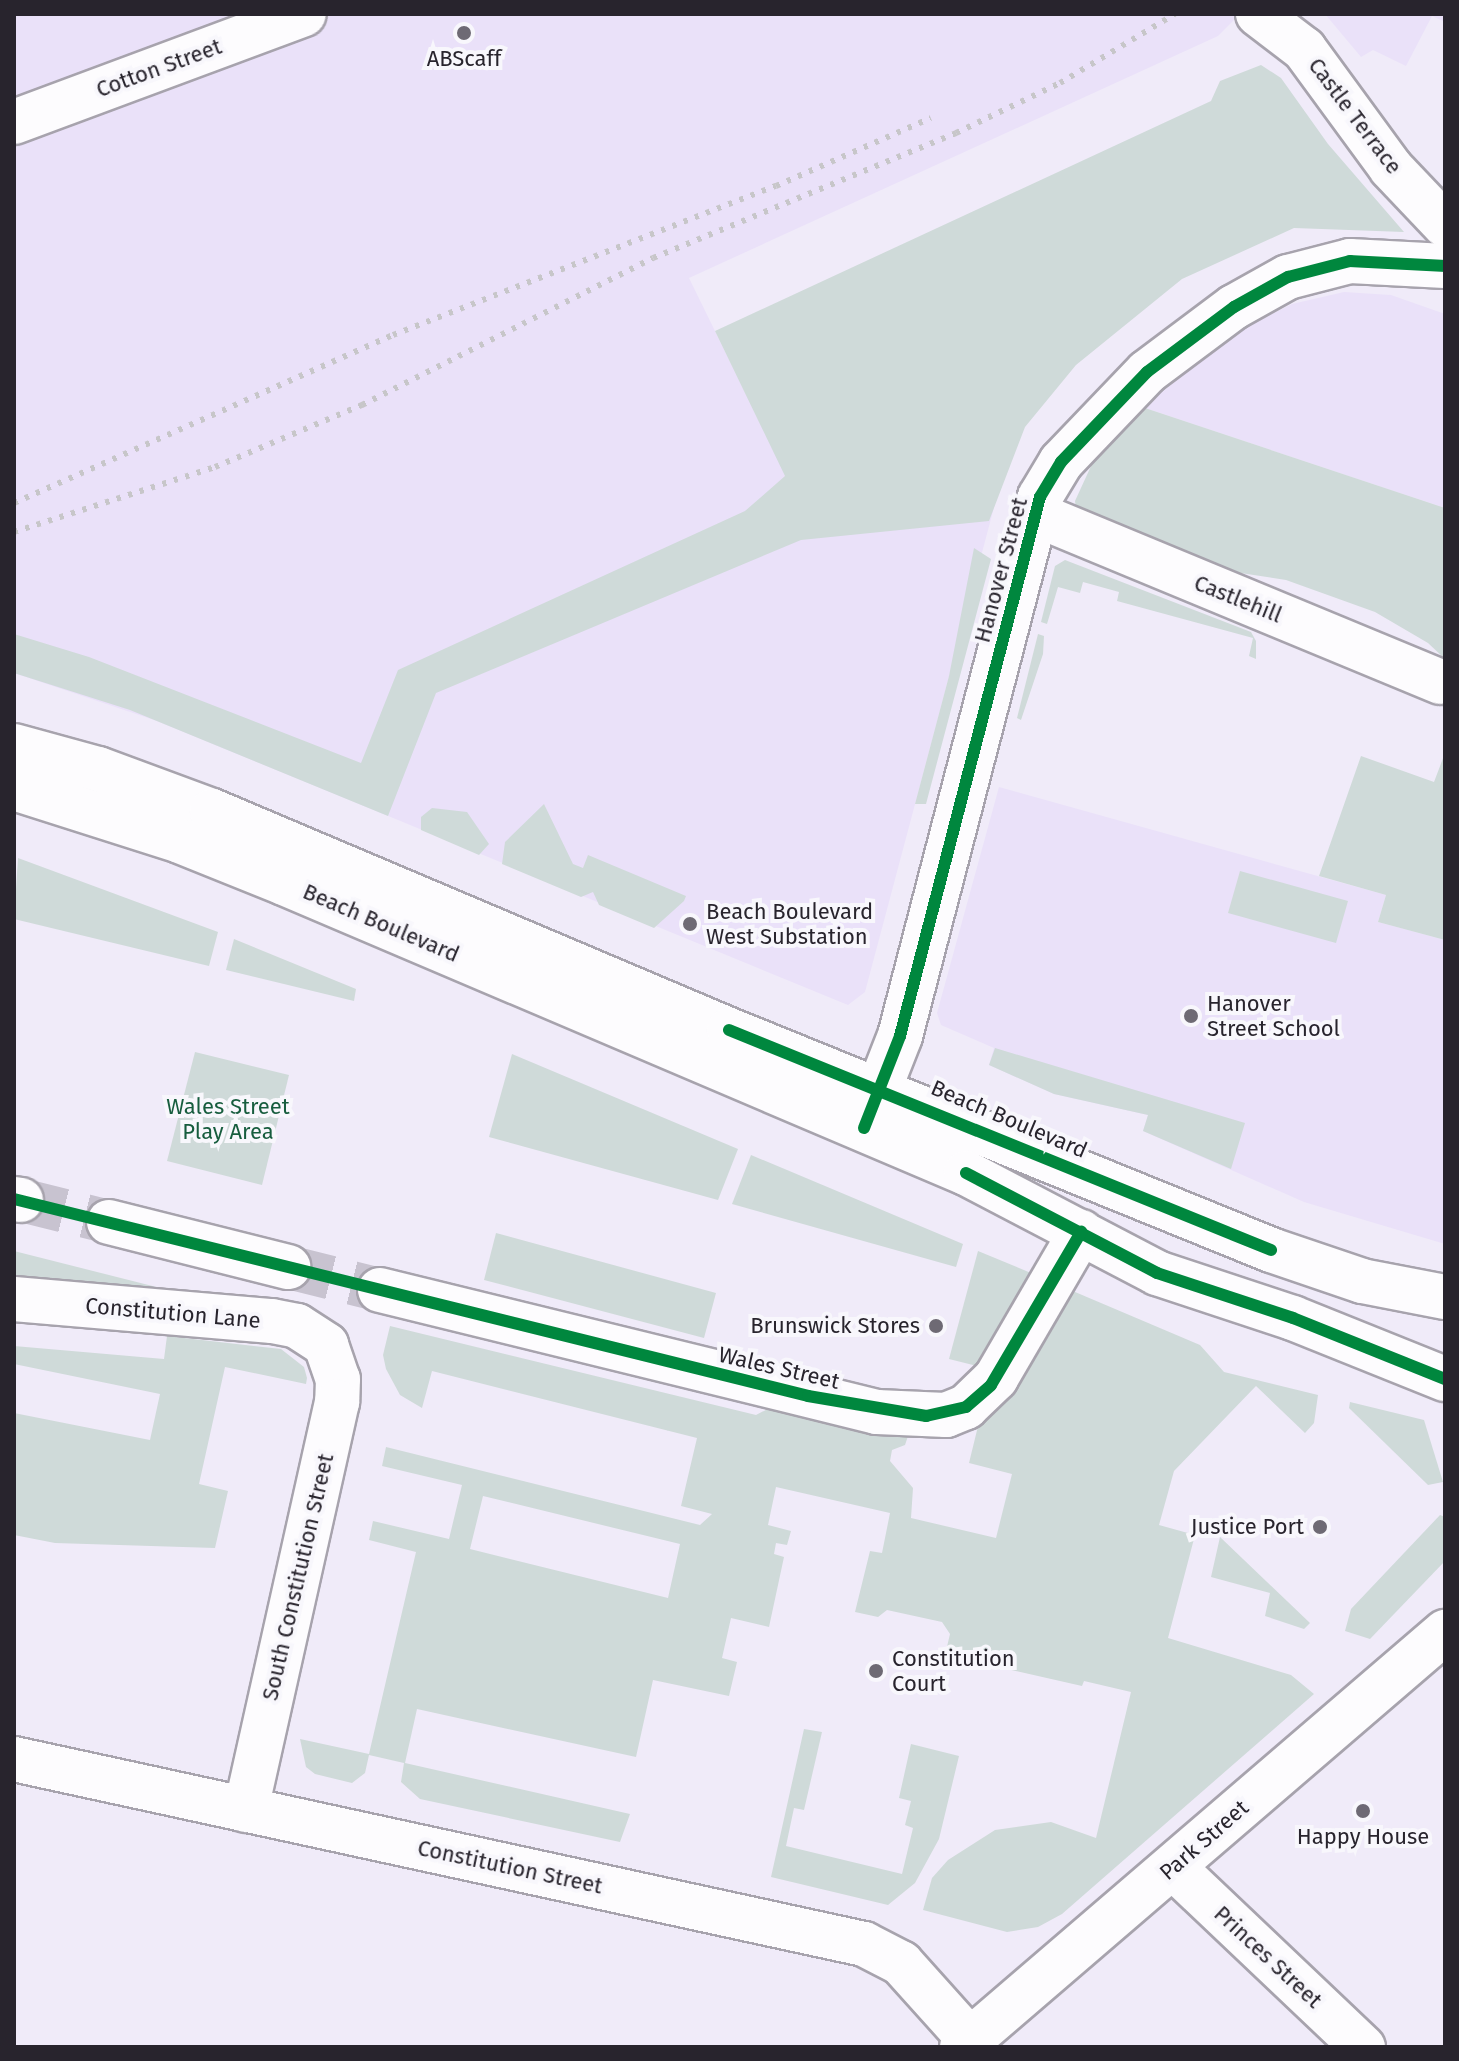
<!DOCTYPE html>
<style>
body{margin:0}
#map{position:relative;width:1459px;height:2061px;overflow:hidden;background:#f0ebf9;font-family:"Fira Sans",sans-serif}
div>[style]{position:absolute}
.built>*{inset:0;background:#eae1f9}
.green>*{inset:0;background:#cfdad9}
.minor-tunnel>*{height:44px;margin-top:-22px;transform-origin:0;background:repeating-linear-gradient(90deg,#c8c3d0 0 44px,transparent 0 66px)}
.roads{filter:drop-shadow(2px 0 #a7a3ad) drop-shadow(-2px 0 #a7a3ad) drop-shadow(0 2px #a7a3ad) drop-shadow(0 -2px #a7a3ad)}
.minor>*{height:44px;margin:-22px;padding:0 22px;transform-origin:22px;border-radius:22px;background:#fdfcfe}
.rail>*{height:6px;margin-top:-3px;transform-origin:0;background:repeating-linear-gradient(90deg,#c7c6c9 0 4px,transparent 0 12px)}
.cycleway>*{height:12px;margin:-6px;padding:0 6px;transform-origin:6px;border-radius:6px;background:#00873e}
.dots>*{width:22px;height:22px;translate:-50% -50%;box-sizing:border-box;border:4px solid #f8f7fc;border-radius:50%}
span{translate:-50% -50%;white-space:nowrap;text-align:center;line-height:1.15;-webkit-text-stroke:8px #f8f7fc;paint-order:stroke}
.poi-label{font-size:22px;color:#28242d}
.left{translate:0 -50%;text-align:left}
.right{translate:-100% -50%;text-align:right}
.street-label{font-size:22px;color:#28242d}
.park-label{font-size:22px;color:#175d3e}
.frame{position:absolute;inset:0;border:16px solid #28242d;pointer-events:none}
</style>
<div id="map">
<div class="built">
<div style="clip-path:polygon(14px 14px,1240px 14px,1218px 36px,689px 278px,786px 476px,996px 500px,865px 992px,848px 1005px,157px 721px,14px 673px)"></div>
<div style="clip-path:polygon(1325px 14px,1445px 14px,1445px 22px,1432px 16px,1406px 66px,1373px 50px,1361px 57px)"></div>
<div style="clip-path:polygon(1344px 292px,1391px 295px,1445px 314px,1445px 508px,1142px 407px,1244px 328px,1292px 304px)"></div>
<div style="clip-path:polygon(999px 787px,1386px 895px,1378px 922px,1445px 940px,1445px 1244px,1304px 1202px,1143px 1131px,1148px 1115px,1054px 1094px,989px 1065px,994px 1048px,941px 1025px,937px 1013px)"></div>
</div>
<div class="green">
<div style="clip-path:polygon(1261px 65px,1281px 78px,1328px 144px,1404px 232px,1294px 228px,1182px 279px,1076px 365px,1025px 427px,989px 521px,801px 540px,436px 693px,388px 816px,130px 710px,14px 673px,14px 634px,89px 657px,361px 763px,398px 670px,745px 511px,785px 476px,715px 331px,1211px 101px,1220px 81px)"></div>
<div style="clip-path:polygon(1142px 407px,1445px 508px,1445px 659px,1428px 643px,1375px 612px,1286px 580px,1181px 564px,1076px 510px,1075px 501px,1097px 453px)"></div>
<div style="clip-path:polygon(974px 548px,991px 559px,926px 804px,915px 804px,949px 676px)"></div>
<div style="clip-path:polygon(1065px 560px,1251px 632px,1256px 641px,1256px 659px,1249px 656px,1253px 638px,1117px 601px,1119px 592px,1083px 582px,1080px 593px,1058px 587px,1047px 624px,1041px 622px,1055px 566px)"></div>
<div style="clip-path:polygon(1038px 634px,1044px 636px,1043px 654px,1021px 720px,1017px 718px)"></div>
<div style="clip-path:polygon(1445px 753px,1445px 940px,1378px 922px,1386px 895px,1319px 876px,1361px 756px,1434px 782px)"></div>
<div style="clip-path:polygon(544px 804px,573px 864px,583px 868px,588px 855px,686px 896px,684px 901px,654px 928px,599px 905px,593px 892px,581px 897px,502px 864px,505px 842px)"></div>
<div style="clip-path:polygon(432px 808px,467px 812px,489px 844px,479px 855px,421px 830px,421px 817px)"></div>
<div style="clip-path:polygon(18px 858px,218px 932px,209px 966px,14px 919px)"></div>
<div style="clip-path:polygon(1240px 871px,1348px 901px,1336px 943px,1228px 913px)"></div>
<div style="clip-path:polygon(234px 939px,356px 989px,354px 1001px,226px 970px)"></div>
<div style="clip-path:polygon(995px 1048px,1245px 1123px,1231px 1169px,1143px 1131px,1148px 1115px,1054px 1094px,989px 1065px)"></div>
<div style="clip-path:polygon(195px 1052px,289px 1075px,262px 1185px,167px 1161px)"></div>
<div style="clip-path:polygon(512px 1054px,738px 1149px,718px 1200px,489px 1137px)"></div>
<div style="clip-path:polygon(751px 1155px,963px 1244px,956px 1267px,732px 1204px)"></div>
<div style="clip-path:polygon(496px 1233px,716px 1293px,704px 1338px,484px 1280px)"></div>
<div style="clip-path:polygon(14px 1251px,192px 1296px,14px 1282px)"></div>
<div style="clip-path:polygon(978px 1251px,1031px 1273px,1031px 1283px,985px 1368px,949px 1359px)"></div>
<div style="clip-path:polygon(evenodd,1068px 1289px,1200px 1345px,1224px 1372px,1318px 1395px,1314px 1423px,1305px 1433px,1256px 1386px,1174px 1471px,1159px 1525px,1195px 1535px,1168px 1638px,1291px 1675px,1314px 1694px,1062px 1914px,1038px 1927px,1007px 1932px,923px 1910px,932px 1878px,948px 1860px,995px 1830px,1051px 1822px,1096px 1838px,1131px 1692px,1084px 1681px,1082px 1686px,945px 1655px,950px 1634px,942px 1622px,887px 1610px,878px 1617px,855px 1612px,870px 1551px,882px 1553px,890px 1513px,776px 1487px,768px 1525px,791px 1531px,787px 1545px,776px 1543px,774px 1554px,784px 1557px,769px 1627px,731px 1618px,722px 1658px,737px 1662px,729px 1696px,653px 1680px,636px 1757px,417px 1709px,405px 1763px,630px 1814px,620px 1842px,420px 1799px,401px 1782px,404px 1763px,369px 1755px,365px 1773px,352px 1783px,315px 1774px,306px 1767px,300px 1739px,369px 1754px,416px 1552px,369px 1540px,373px 1521px,449px 1539px,462px 1485px,382px 1466px,386px 1447px,700px 1525px,712px 1514px,681px 1506px,697px 1438px,432px 1371px,422px 1408px,400px 1395px,386px 1369px,383px 1355px,390px 1326px,756px 1415px,787px 1399px,909px 1433px,905px 1445px,892px 1450px,890px 1461px,913px 1488px,911px 1518px,996px 1538px,1012px 1474px,969px 1463px,980px 1418px,1068px 1289px,483px 1496px,680px 1544px,668px 1598px,470px 1549px,483px 1496px)"></div>
<div style="clip-path:polygon(167px 1336px,281px 1349px,304px 1367px,307px 1378px,306px 1384px,225px 1367px,199px 1484px,228px 1491px,215px 1548px,55px 1543px,14px 1535px,14px 1413px,150px 1440px,160px 1394px,14px 1364px,14px 1346px,164px 1359px)"></div>
<div style="clip-path:polygon(1350px 1402px,1424px 1420px,1443px 1482px,1428px 1485px,1349px 1408px)"></div>
<div style="clip-path:polygon(1440px 1515px,1445px 1517px,1445px 1561px,1370px 1639px,1345px 1631px,1351px 1609px)"></div>
<div style="clip-path:polygon(1220px 1537px,1310px 1623px,1304px 1629px,1265px 1616px,1270px 1593px,1211px 1577px)"></div>
<div style="clip-path:polygon(804px 1729px,822px 1732px,804px 1810px,794px 1808px,786px 1846px,902px 1874px,913px 1828px,905px 1825px,911px 1801px,899px 1798px,911px 1744px,959px 1756px,939px 1839px,915px 1883px,888px 1905px,771px 1877px)"></div>
</div>
<div class="minor-tunnel">
<div style="left:21px;top:1200px;width:91px;rotate:14deg"></div>
<div style="left:288px;top:1267px;width:95px;rotate:14deg"></div>
</div>
<div class="roads">
<div class="minor">
<div style="left:1258px;top:14px;width:58px;rotate:37.3deg"></div>
<div style="left:1304px;top:49px;width:147px;rotate:53.8deg"></div>
<div style="left:1391px;top:168px;width:79px;rotate:46.5deg"></div>
<div style="left:14px;top:122px;width:309px;rotate:-20.4deg"></div>
<div style="left:1035px;top:514px;width:439px;rotate:22.5deg"></div>
<div style="left:14px;top:746px;width:87px;rotate:15.3deg"></div>
<div style="left:98px;top:769px;width:121px;rotate:20.2deg"></div>
<div style="left:212px;top:811px;width:561px;rotate:22.96deg"></div>
<div style="left:729px;top:1030px;width:585px;rotate:22.09deg"></div>
<div style="left:1271px;top:1250px;width:96px;rotate:18.8deg"></div>
<div style="left:1362px;top:1281px;width:85px;rotate:10.9deg"></div>
<div style="left:14px;top:788px;width:174px;rotate:17.7deg"></div>
<div style="left:180px;top:841px;width:112px;rotate:22deg"></div>
<div style="left:284px;top:883px;width:741px;rotate:23.04deg"></div>
<div style="left:966px;top:1173px;width:216px;rotate:27.6deg"></div>
<div style="left:1157px;top:1273px;width:143px;rotate:18.3deg"></div>
<div style="left:1293px;top:1318px;width:164px;rotate:21.9deg"></div>
<div style="left:869px;top:1115px;width:85px;rotate:-68.6deg"></div>
<div style="left:900px;top:1036px;width:557px;rotate:-75.44deg"></div>
<div style="left:1040px;top:497px;width:41px;rotate:-59deg"></div>
<div style="left:1061px;top:462px;width:124px;rotate:-46.3deg"></div>
<div style="left:1147px;top:372px;width:109px;rotate:-36.8deg"></div>
<div style="left:1234px;top:307px;width:62px;rotate:-29.1deg"></div>
<div style="left:1288px;top:277px;width:64px;rotate:-14.5deg"></div>
<div style="left:1350px;top:261px;width:95px;rotate:3deg"></div>
<div style="left:14px;top:1199px;width:7px;rotate:8deg"></div>
<div style="left:109px;top:1222px;width:185px;rotate:14.1deg"></div>
<div style="left:380px;top:1290px;width:512px;rotate:13.79deg"></div>
<div style="left:877px;top:1412px;width:69px;rotate:2.5deg"></div>
<div style="left:946px;top:1415px;width:22px;rotate:-22deg"></div>
<div style="left:966px;top:1407px;width:42px;rotate:-44deg"></div>
<div style="left:996px;top:1378px;width:169px;rotate:-59.8deg"></div>
<div style="left:14px;top:1299px;width:259px;rotate:4.9deg"></div>
<div style="left:272px;top:1321px;width:25px;rotate:11deg"></div>
<div style="left:297px;top:1326px;width:35px;rotate:33deg"></div>
<div style="left:326px;top:1345px;width:36px;rotate:71deg"></div>
<div style="left:338px;top:1379px;width:23px;rotate:92deg"></div>
<div style="left:337px;top:1402px;width:418px;rotate:102.6deg"></div>
<div style="left:14px;top:1759px;width:870px;rotate:12.28deg"></div>
<div style="left:864px;top:1944px;width:42px;rotate:27.2deg"></div>
<div style="left:901px;top:1963px;width:103px;rotate:48.1deg"></div>
<div style="left:1173px;top:1867px;width:262px;rotate:43.5deg"></div>
<div style="left:962px;top:2047px;width:637px;rotate:-40.67deg"></div>
</div>
</div>
<div class="rail">
<div style="left:14px;top:503px;width:415px;rotate:-23.9deg"></div>
<div style="left:393px;top:335px;width:411px;rotate:-21.3deg"></div>
<div style="left:776px;top:186px;width:169px;rotate:-23.7deg"></div>
<div style="left:14px;top:532px;width:211px;rotate:-17.9deg"></div>
<div style="left:215px;top:467px;width:160px;rotate:-22.9deg"></div>
<div style="left:362px;top:405px;width:326px;rotate:-26.8deg"></div>
<div style="left:653px;top:258px;width:328px;rotate:-22.4deg"></div>
<div style="left:956px;top:133px;width:115px;rotate:-25.7deg"></div>
<div style="left:1060px;top:83px;width:134px;rotate:-31deg"></div>
</div>
<div class="cycleway">
<div style="left:729px;top:1030px;width:585px;rotate:22.09deg"></div>
<div style="left:864px;top:1128px;width:99px;rotate:-68.6deg"></div>
<div style="left:900px;top:1036px;width:557px;rotate:-75.44deg"></div>
<div style="left:1040px;top:497px;width:41px;rotate:-59deg"></div>
<div style="left:1061px;top:462px;width:124px;rotate:-46.3deg"></div>
<div style="left:1147px;top:372px;width:109px;rotate:-36.8deg"></div>
<div style="left:1234px;top:307px;width:62px;rotate:-29.1deg"></div>
<div style="left:1288px;top:277px;width:64px;rotate:-14.5deg"></div>
<div style="left:1350px;top:261px;width:95px;rotate:3deg"></div>
<div style="left:966px;top:1173px;width:216px;rotate:27.6deg"></div>
<div style="left:1157px;top:1273px;width:143px;rotate:18.3deg"></div>
<div style="left:1293px;top:1318px;width:164px;rotate:21.9deg"></div>
<div style="left:14px;top:1199px;width:818px;rotate:13.93deg"></div>
<div style="left:808px;top:1396px;width:120px;rotate:9.6deg"></div>
<div style="left:926px;top:1416px;width:41px;rotate:-12.7deg"></div>
<div style="left:966px;top:1407px;width:33px;rotate:-41deg"></div>
<div style="left:991px;top:1385px;width:178px;rotate:-59.5deg"></div>
</div>
<div class="dots">
<div style="left:464px;top:33px;background:#6e6a74"></div>
<div style="left:690px;top:924px;background:#6e6a74"></div>
<div style="left:1191px;top:1016px;background:#6e6a74"></div>
<div style="left:936px;top:1326px;background:#6e6a74"></div>
<div style="left:1320px;top:1527px;background:#6e6a74"></div>
<div style="left:876px;top:1671px;background:#6e6a74"></div>
<div style="left:1363px;top:1811px;background:#6e6a74"></div>
</div>
<div class="poi-label">
<span style="left:464px;top:59px">ABScaff</span>
<span class="left" style="left:706px;top:924px">Beach Boulevard<br>West Substation</span>
<span class="left" style="left:1207px;top:1016px">Hanover<br>Street School</span>
<span class="right" style="left:920px;top:1326px">Brunswick Stores</span>
<span class="right" style="left:1304px;top:1527px">Justice Port</span>
<span class="left" style="left:892px;top:1671px">Constitution<br>Court</span>
<span style="left:1363px;top:1837px">Happy House</span>
</div>
<div class="street-label">
<span style="left:159px;top:68px;rotate:-20deg">Cotton Street</span>
<span style="left:1355px;top:116px;rotate:53deg">Castle Terrace</span>
<span style="left:1001px;top:570px;rotate:-75deg">Hanover Street</span>
<span style="left:1238px;top:599px;rotate:22deg">Castlehill</span>
<span style="left:381px;top:923px;rotate:23deg">Beach Boulevard</span>
<span style="left:1009px;top:1119px;rotate:23deg">Beach Boulevard</span>
<span style="left:173px;top:1313px;rotate:5deg">Constitution Lane</span>
<span style="left:779px;top:1368px;rotate:13deg">Wales Street</span>
<span style="left:298px;top:1577px;rotate:-77deg">South Constitution Street</span>
<span style="left:1204px;top:1840px;rotate:-41deg">Park Street</span>
<span style="left:510px;top:1867px;rotate:12deg">Constitution Street</span>
<span style="left:1268px;top:1957px;rotate:43deg">Princes Street</span>
</div>
<div class="park-label">
<span style="left:228px;top:1119px">Wales Street<br>Play Area</span>
</div>
<div class="frame"></div>
</div>
